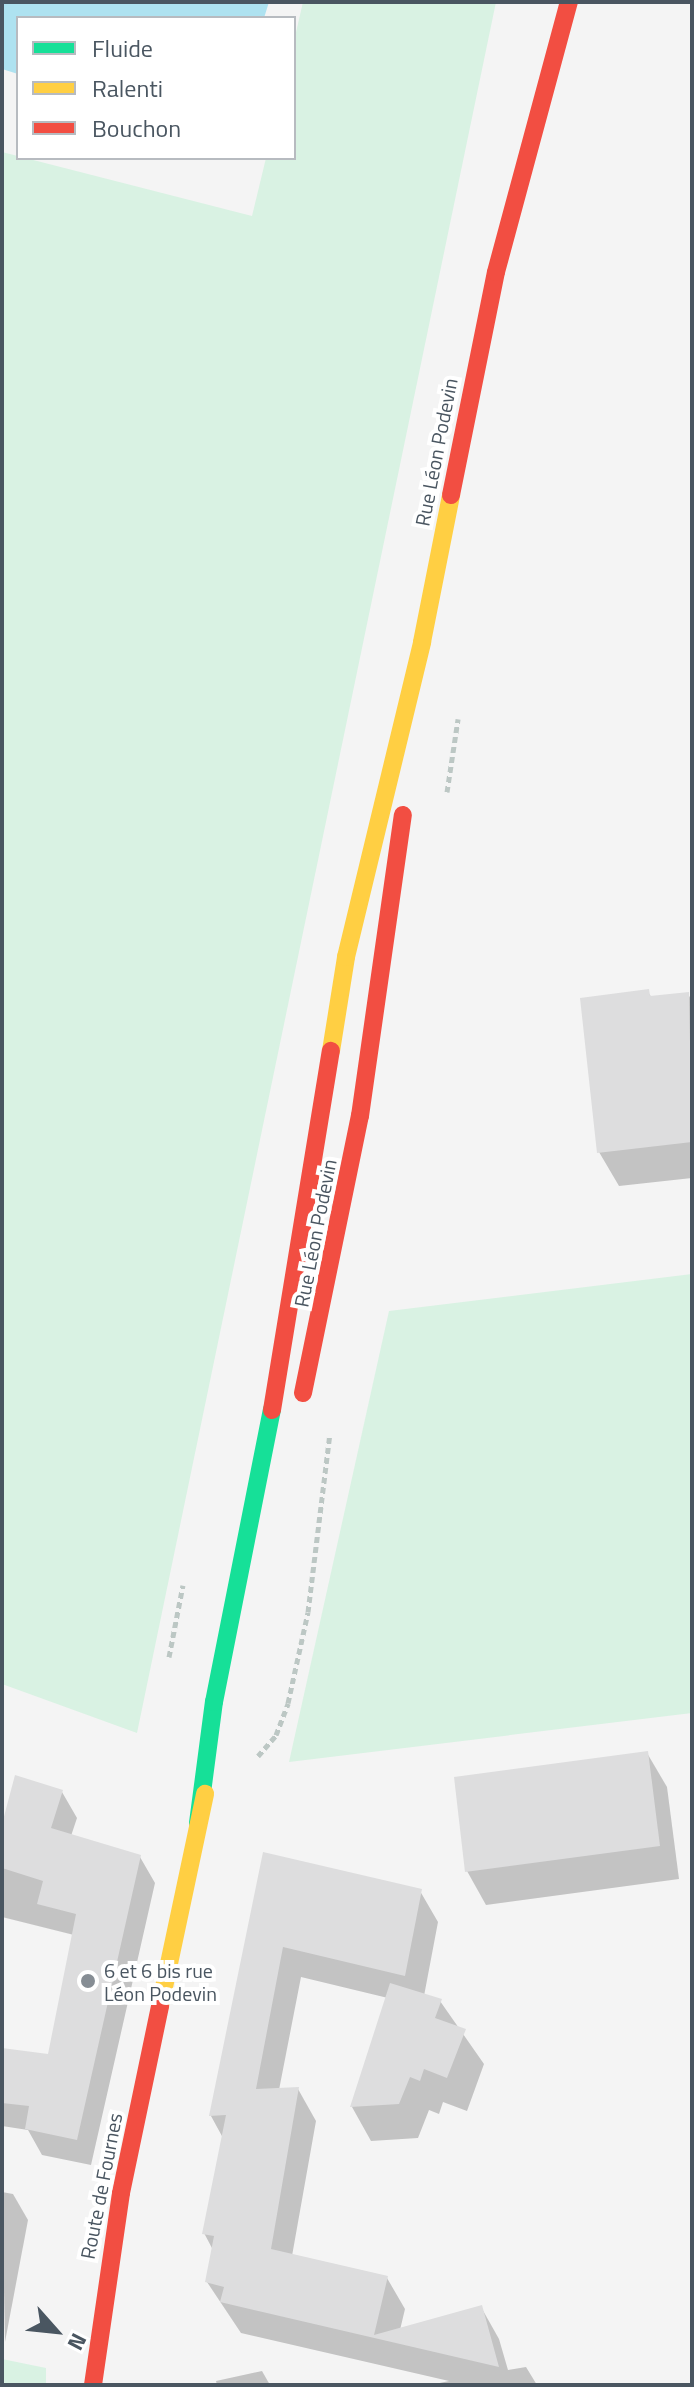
<!DOCTYPE html>
<meta charset="utf-8">
<style>
body{margin:0}
#map{position:relative;width:694px;height:2387px;overflow:hidden;background:#f4f4f4;font-family:"Titillium Web",sans-serif}
div>[style]{position:absolute}
.green>*{inset:0;background:#d9f2e3}
.water>*{inset:0;background:#aee2f0}
.shadow>*{inset:0;background:#0003}
.building>*{inset:0;background:#ddddde}
.path>*{height:5px;margin-top:-2.5px;transform-origin:0;background:repeating-linear-gradient(90deg,#bcc7c4 0 6px,transparent 0 10px)}
.fast>*{height:18px;margin:-9px;padding:0 9px;transform-origin:9px;border-radius:9px;background:#16e098}
.slow>*{height:18px;margin:-9px;padding:0 9px;transform-origin:9px;border-radius:9px;background:#ffcf43}
.jam>*{height:18px;margin:-9px;padding:0 9px;transform-origin:9px;border-radius:9px;background:#f24e42}
.dots>*{width:22px;height:22px;translate:-50% -50%;box-sizing:border-box;border:4px solid #fff;border-radius:50%}
span{translate:-50% -50%;white-space:nowrap;text-align:center;line-height:1.15;-webkit-text-stroke:8px #fff;paint-order:stroke}
.street-label{font-size:20px;color:#4a5661}
.poi-label{font-size:20px;color:#4a5661}
.left{translate:0 -50%;text-align:left}
.frame{position:absolute;inset:0;border:4px solid #4a5661;pointer-events:none}
.legend{position:absolute;left:16px;top:16px;width:280px;height:144px;box-sizing:border-box;background:#fff;border:2px solid #b7bbc0;margin:0;padding:10px 14px;list-style:none;font-size:24px;color:#4a5661}
.legend li{display:flex;align-items:center;gap:16px;height:40px}
.legend b{width:40px;border:2px solid #b7bbc0}
.north{position:absolute;left:16px;top:2291px;width:80px;height:80px;-webkit-text-stroke:6px #fff;paint-order:stroke;rotate:117deg;font-size:22px;font-weight:700;line-height:32px;text-align:center;color:#4a5661}
.north::after{content:'';display:block;margin:auto;width:28px;height:36px;background:#4a5661;clip-path:polygon(50% 0,100% 100%,50% 72%,0 100%)}
</style>
<div id="map">
<div class="green">
<div style="clip-path:polygon(303px 2px,496px 2px,137px 1733px,2px 1684px,2px 152px,252px 216px,266px 158px,294px 158px,294px 41px)"></div>
<div style="clip-path:polygon(692px 1274px,692px 1713px,289px 1762px,389px 1311px)"></div>
<div style="clip-path:polygon(2px 2359px,46px 2368px,46px 2385px,2px 2385px)"></div>
</div>
<div class="water">
<div style="clip-path:polygon(2px 2px,269px 2px,264px 18px,18px 18px,18px 74px,2px 69px)"></div>
</div>
<div class="shadow">
<div style="clip-path:polygon(648px 992px,652px 998px,688px 994px,692px 1001px,692px 1178px,619px 1186px,599px 1152px)"></div>
<div style="clip-path:polygon(647px 1753px,667px 1787px,679px 1879px,486px 1905px,467px 1871px)"></div>
<div style="clip-path:polygon(62px 1792px,77px 1818px,71px 1836px,140px 1857px,155px 1883px,91px 2165px,42px 2155px,28px 2130px,2px 2126px,2px 2051px,50px 2057px,74px 1935px,2px 1917px,2px 1821px)"></div>
<div style="clip-path:polygon(265px 1855px,420px 1891px,438px 1922px,424px 1996px,440px 2001px,484px 2064px,467px 2111px,443px 2102px,439px 2114px,429px 2110px,418px 2138px,371px 2141px,352px 2107px,388px 1998px,301px 1977px,279px 2090px,298px 2089px,316px 2121px,292px 2256px,387px 2278px,405px 2309px,400px 2330px,481px 2307px,499px 2339px,508px 2370px,526px 2367px,537px 2385px,430px 2385px,449px 2381px,241px 2333px,207px 2282px,213px 2250px,204px 2233px,223px 2138px,211px 2116px)"></div>
<div style="clip-path:polygon(2px 2192px,13px 2194px,28px 2220px,5px 2342px)"></div>
<div style="clip-path:polygon(262px 2371px,270px 2385px,217px 2385px,216px 2381px)"></div>
</div>
<div class="building">
<div style="clip-path:polygon(649px 989px,650px 996px,689px 992px,692px 1142px,597px 1153px,580px 998px)"></div>
<div style="clip-path:polygon(648px 1751px,660px 1846px,465px 1872px,454px 1777px)"></div>
<div style="clip-path:polygon(15px 1775px,63px 1790px,51px 1828px,141px 1855px,77px 2140px,25px 2129px,29px 2106px,2px 2103px,2px 2048px,48px 2054px,76px 1914px,37px 1904px,43px 1881px,2px 1868px,2px 1824px)"></div>
<div style="clip-path:polygon(263px 1852px,422px 1889px,405px 1976px,283px 1947px,256px 2089px,299px 2087px,271px 2249px,388px 2276px,374px 2335px,482px 2305px,499px 2367px,220px 2302px,224px 2287px,205px 2282px,214px 2236px,202px 2234px,226px 2115px,209px 2116px)"></div>
<div style="clip-path:polygon(390px 1983px,442px 1999px,435px 2018px,466px 2029px,447px 2078px,424px 2069px,420px 2081px,410px 2077px,399px 2104px,350px 2107px)"></div>
</div>
<div class="path">
<div style="left:447px;top:792px;width:74px;rotate:-81.4deg"></div>
<div style="left:169px;top:1657px;width:73px;rotate:-79deg"></div>
<div style="left:258px;top:1756px;width:28px;rotate:-49deg"></div>
<div style="left:276px;top:1735px;width:34px;rotate:-69deg"></div>
<div style="left:288px;top:1703px;width:93px;rotate:-77.6deg"></div>
<div style="left:308px;top:1612px;width:179px;rotate:-83deg"></div>
</div>
<div class="fast">
<div style="left:198px;top:1823px;width:122px;rotate:-82.5deg"></div>
<div style="left:214px;top:1702px;width:298px;rotate:-78.8deg"></div>
</div>
<div class="slow">
<div style="left:331px;top:1051px;width:95px;rotate:-80.9deg"></div>
<div style="left:346px;top:957px;width:324px;rotate:-76.4deg"></div>
<div style="left:422px;top:642px;width:150px;rotate:-78.8deg"></div>
<div style="left:160px;top:2006px;width:217px;rotate:-78deg"></div>
</div>
<div class="jam">
<div style="left:451px;top:495px;width:227px;rotate:-78.6deg"></div>
<div style="left:496px;top:272px;width:280px;rotate:-74.9deg"></div>
<div style="left:303px;top:1393px;width:283px;rotate:-78.4deg"></div>
<div style="left:360px;top:1116px;width:304px;rotate:-81.9deg"></div>
<div style="left:272px;top:1410px;width:364px;rotate:-80.7deg"></div>
<div style="left:93px;top:2385px;width:194px;rotate:-81.7deg"></div>
<div style="left:121px;top:2193px;width:191px;rotate:-78.2deg"></div>
</div>
<div class="dots">
<div style="left:88px;top:1981px;background:#868d94"></div>
</div>
<div class="street-label">
<span style="left:436px;top:452px;rotate:-79deg">Rue Léon Podevin</span>
<span style="left:315px;top:1233px;rotate:-79deg">Rue Léon Podevin</span>
<span style="left:101px;top:2186px;rotate:-79deg">Route de Fournes</span>
</div>
<div class="poi-label">
<span class="left" style="left:104px;top:1982px">6 et 6 bis rue<br>Léon Podevin</span>
</div>
<div class="frame"></div>
<ul class="legend">
<li><b style="height:10px;background:#16e098"></b>Fluide</li>
<li><b style="height:10px;background:#ffcf43"></b>Ralenti</li>
<li><b style="height:10px;background:#f24e42"></b>Bouchon</li>
</ul>
<div class="north">N</div>
</div>
